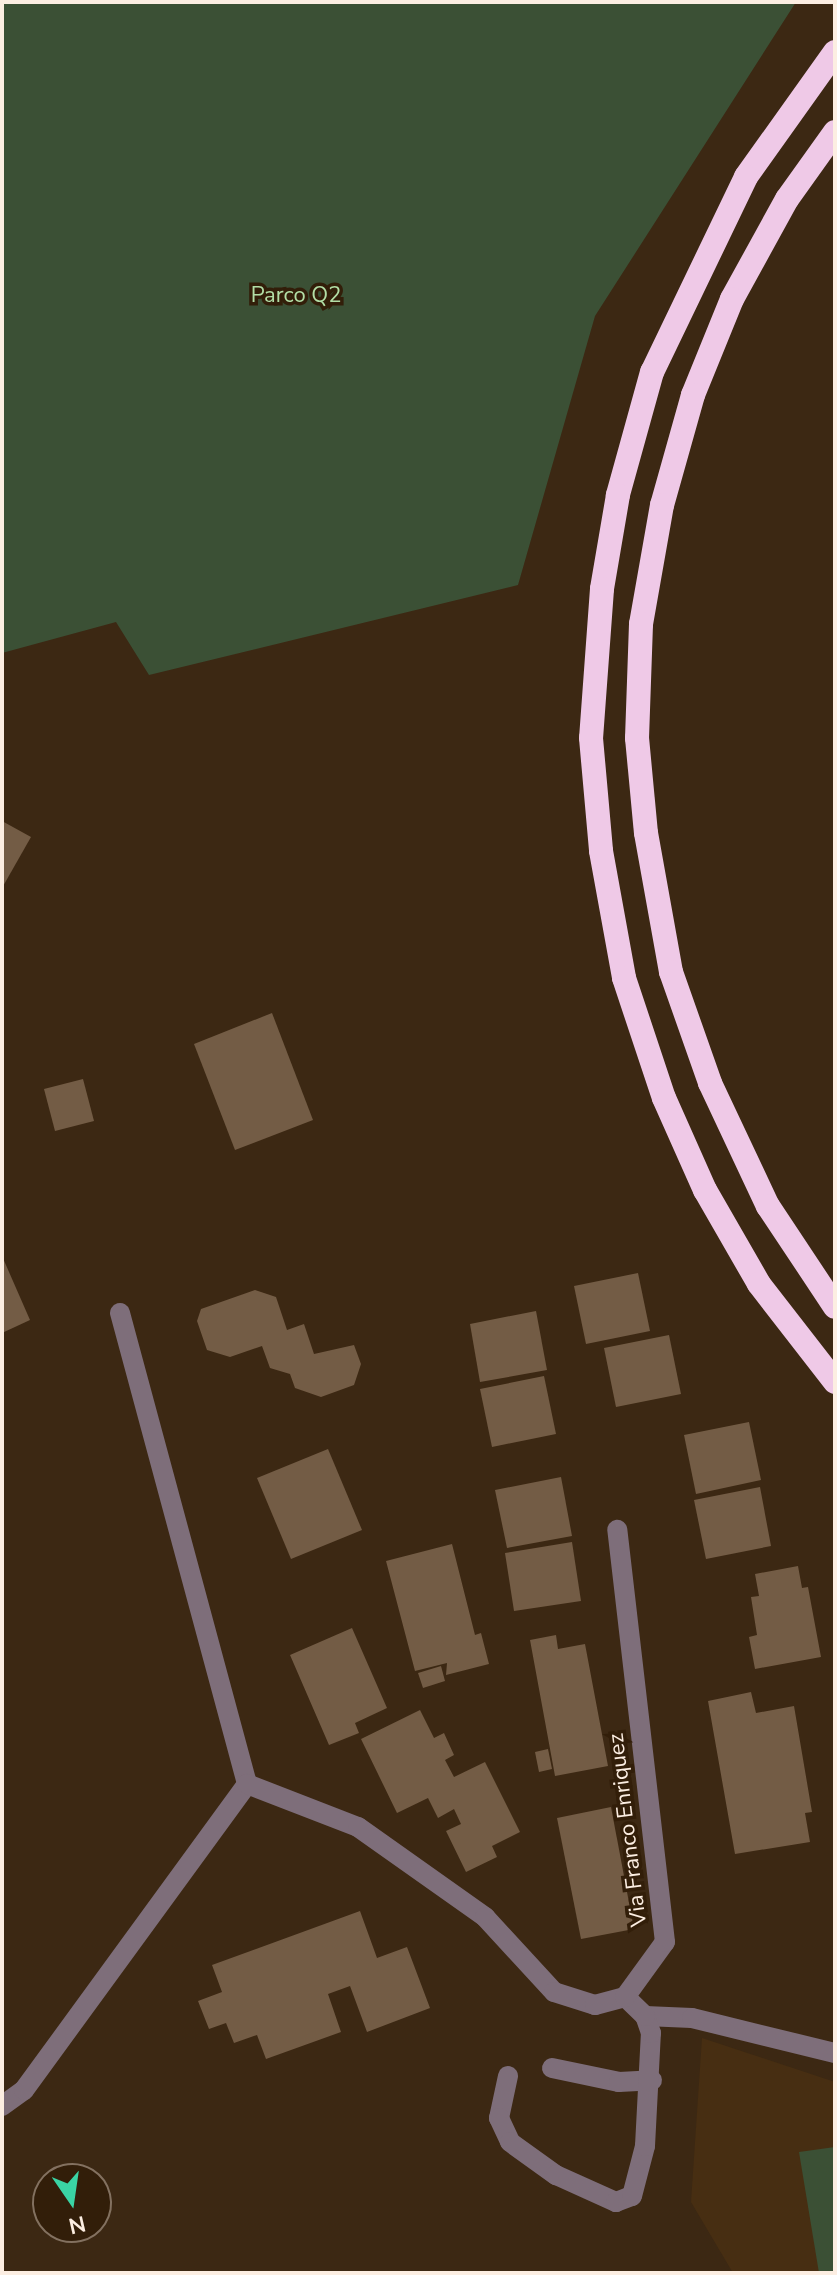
<!DOCTYPE html>
<style>
body{margin:0}
#map{position:relative;width:837px;height:2275px;overflow:hidden;background:#3c2813;font-family:"Nunito Sans",sans-serif}
div>[style]{position:absolute}
.built>*{inset:0;background:#472e12}
.green>*{inset:0;background:#3b5035}
.building>*{inset:0;background:#735c45}
.minor>*{height:20px;margin:-10px;padding:0 10px;transform-origin:10px;border-radius:10px;background:#7e6e7a}
.highway>*{height:24px;margin:-12px;padding:0 12px;transform-origin:12px;border-radius:12px;background:#efc9e7}
span{translate:-50% -50%;white-space:nowrap;text-align:center;line-height:1.15;-webkit-text-stroke:7px #321e09;paint-order:stroke}
.park-label{font-size:22px;color:#b2dea6}
.street-label{font-size:22px;color:#fceee2}
.frame{position:absolute;inset:0;border:4px solid #fceee2;pointer-events:none}
.north{position:absolute;left:32px;top:2163px;width:80px;height:80px;box-sizing:border-box;background:#321e09;border:2px solid #837160;border-radius:50%;rotate:167deg;font-size:22px;font-weight:700;line-height:32px;text-align:center;color:#fceee2}
.north::after{content:'';display:block;margin:auto;width:28px;height:36px;background:#3ad4a4;clip-path:polygon(50% 0,100% 100%,50% 72%,0 100%)}
</style>
<div id="map">
<div class="built">
<div style="clip-path:polygon(702px 2038px,835px 2082px,835px 2273px,733px 2273px,691px 2202px)"></div>
</div>
<div class="green">
<div style="clip-path:polygon(2px 2px,796px 2px,595px 316px,518px 585px,149px 675px,116px 622px,2px 653px)"></div>
<div style="clip-path:polygon(835px 2147px,835px 2273px,819px 2273px,799px 2152px)"></div>
</div>
<div class="building">
<div style="clip-path:polygon(2px 821px,31px 837px,2px 888px)"></div>
<div style="clip-path:polygon(272px 1013px,313px 1120px,235px 1150px,194px 1044px)"></div>
<div style="clip-path:polygon(83px 1079px,94px 1121px,55px 1131px,44px 1089px)"></div>
<div style="clip-path:polygon(2px 1256px,30px 1320px,2px 1333px)"></div>
<div style="clip-path:polygon(638px 1273px,650px 1331px,586px 1344px,574px 1286px)"></div>
<div style="clip-path:polygon(255px 1290px,276px 1297px,287px 1330px,304px 1324px,314px 1354px,354px 1345px,361px 1364px,354px 1385px,321px 1397px,295px 1388px,290px 1374px,270px 1368px,262px 1346px,230px 1357px,207px 1350px,197px 1321px,201px 1309px)"></div>
<div style="clip-path:polygon(536px 1311px,547px 1370px,480px 1382px,470px 1324px)"></div>
<div style="clip-path:polygon(669px 1335px,681px 1394px,616px 1407px,604px 1348px)"></div>
<div style="clip-path:polygon(544px 1376px,556px 1434px,492px 1447px,480px 1389px)"></div>
<div style="clip-path:polygon(749px 1422px,761px 1480px,696px 1494px,684px 1435px)"></div>
<div style="clip-path:polygon(328px 1449px,362px 1530px,291px 1559px,257px 1478px)"></div>
<div style="clip-path:polygon(561px 1477px,572px 1536px,507px 1548px,495px 1490px)"></div>
<div style="clip-path:polygon(760px 1487px,771px 1546px,706px 1559px,694px 1500px)"></div>
<div style="clip-path:polygon(572px 1542px,581px 1601px,514px 1611px,505px 1553px)"></div>
<div style="clip-path:polygon(452px 1544px,475px 1635px,481px 1633px,489px 1664px,446px 1675px,447px 1663px,415px 1671px,386px 1561px)"></div>
<div style="clip-path:polygon(798px 1566px,802px 1588px,808px 1587px,821px 1657px,755px 1669px,749px 1637px,757px 1635px,751px 1597px,759px 1596px,755px 1574px)"></div>
<div style="clip-path:polygon(352px 1628px,387px 1708px,355px 1723px,359px 1733px,329px 1745px,290px 1655px)"></div>
<div style="clip-path:polygon(556px 1635px,558px 1649px,585px 1644px,608px 1766px,555px 1776px,530px 1640px)"></div>
<div style="clip-path:polygon(441px 1666px,445px 1681px,423px 1688px,418px 1673px)"></div>
<div style="clip-path:polygon(751px 1692px,756px 1713px,794px 1706px,812px 1812px,805px 1813px,810px 1842px,735px 1854px,708px 1701px)"></div>
<div style="clip-path:polygon(420px 1710px,434px 1738px,444px 1733px,454px 1755px,445px 1760px,454px 1777px,485px 1762px,520px 1832px,492px 1846px,497px 1857px,466px 1872px,446px 1831px,461px 1824px,454px 1809px,438px 1818px,428px 1798px,397px 1813px,361px 1739px)"></div>
<div style="clip-path:polygon(548px 1749px,552px 1769px,539px 1772px,535px 1752px)"></div>
<div style="clip-path:polygon(611px 1807px,634px 1929px,581px 1939px,557px 1818px)"></div>
<div style="clip-path:polygon(360px 1911px,377px 1958px,407px 1947px,430px 2008px,367px 2032px,350px 1986px,328px 1994px,341px 2032px,266px 2059px,257px 2035px,234px 2043px,226px 2023px,209px 2029px,198px 2001px,222px 1992px,212px 1965px)"></div>
</div>
<div class="minor">
<div style="left:120px;top:1313px;width:488px;rotate:74.9deg"></div>
<div style="left:645px;top:2016px;width:47px;rotate:2.4deg"></div>
<div style="left:692px;top:2018px;width:147px;rotate:13.8deg"></div>
<div style="left:552px;top:2068px;width:68px;rotate:11.8deg"></div>
<div style="left:619px;top:2082px;width:33px;rotate:-3deg"></div>
<div style="left:508px;top:2076px;width:43px;rotate:102.1deg"></div>
<div style="left:499px;top:2118px;width:26px;rotate:65deg"></div>
<div style="left:510px;top:2142px;width:57px;rotate:35.7deg"></div>
<div style="left:556px;top:2175px;width:66px;rotate:24.2deg"></div>
<div style="left:616px;top:2202px;width:17px;rotate:-21deg"></div>
<div style="left:632px;top:2196px;width:52px;rotate:-75.4deg"></div>
<div style="left:645px;top:2146px;width:113px;rotate:-87deg"></div>
<div style="left:651px;top:2033px;width:18px;rotate:-109deg"></div>
<div style="left:645px;top:2016px;width:28px;rotate:-136deg"></div>
<div style="left:2px;top:2106px;width:27px;rotate:-36deg"></div>
<div style="left:24px;top:2090px;width:379px;rotate:-53.9deg"></div>
<div style="left:247px;top:1784px;width:119px;rotate:21.2deg"></div>
<div style="left:358px;top:1827px;width:156px;rotate:35.3deg"></div>
<div style="left:485px;top:1917px;width:102px;rotate:47.4deg"></div>
<div style="left:554px;top:1992px;width:43px;rotate:17.6deg"></div>
<div style="left:595px;top:2005px;width:31px;rotate:-15deg"></div>
<div style="left:625px;top:1997px;width:68px;rotate:-54deg"></div>
<div style="left:665px;top:1942px;width:415px;rotate:-96.6deg"></div>
</div>
<div class="highway">
<div style="left:835px;top:52px;width:153px;rotate:125.5deg"></div>
<div style="left:746px;top:177px;width:216px;rotate:115.7deg"></div>
<div style="left:652px;top:372px;width:128px;rotate:105.5deg"></div>
<div style="left:618px;top:495px;width:95px;rotate:99.7deg"></div>
<div style="left:602px;top:589px;width:149px;rotate:94.2deg"></div>
<div style="left:591px;top:738px;width:113px;rotate:84.9deg"></div>
<div style="left:601px;top:851px;width:129px;rotate:79.7deg"></div>
<div style="left:624px;top:978px;width:126px;rotate:71.6deg"></div>
<div style="left:664px;top:1098px;width:101px;rotate:66deg"></div>
<div style="left:705px;top:1190px;width:108px;rotate:60.1deg"></div>
<div style="left:759px;top:1284px;width:124px;rotate:52.2deg"></div>
<div style="left:835px;top:132px;width:82px;rotate:125.6deg"></div>
<div style="left:787px;top:199px;width:114px;rotate:118.8deg"></div>
<div style="left:732px;top:299px;width:104px;rotate:112.1deg"></div>
<div style="left:693px;top:395px;width:114px;rotate:105.7deg"></div>
<div style="left:662px;top:505px;width:121px;rotate:100deg"></div>
<div style="left:641px;top:624px;width:114px;rotate:92deg"></div>
<div style="left:637px;top:738px;width:95px;rotate:84.6deg"></div>
<div style="left:646px;top:833px;width:141px;rotate:79.8deg"></div>
<div style="left:671px;top:972px;width:118px;rotate:70.6deg"></div>
<div style="left:710px;top:1083px;width:136px;rotate:64.8deg"></div>
<div style="left:768px;top:1206px;width:121px;rotate:56.4deg"></div>
</div>
<div class="park-label">
<span style="left:296px;top:296px">Parco Q2</span>
</div>
<div class="street-label">
<span style="left:628px;top:1830px;rotate:-97deg">Via Franco Enriquez</span>
</div>
<div class="frame"></div>
<div class="north">N</div>
</div>
